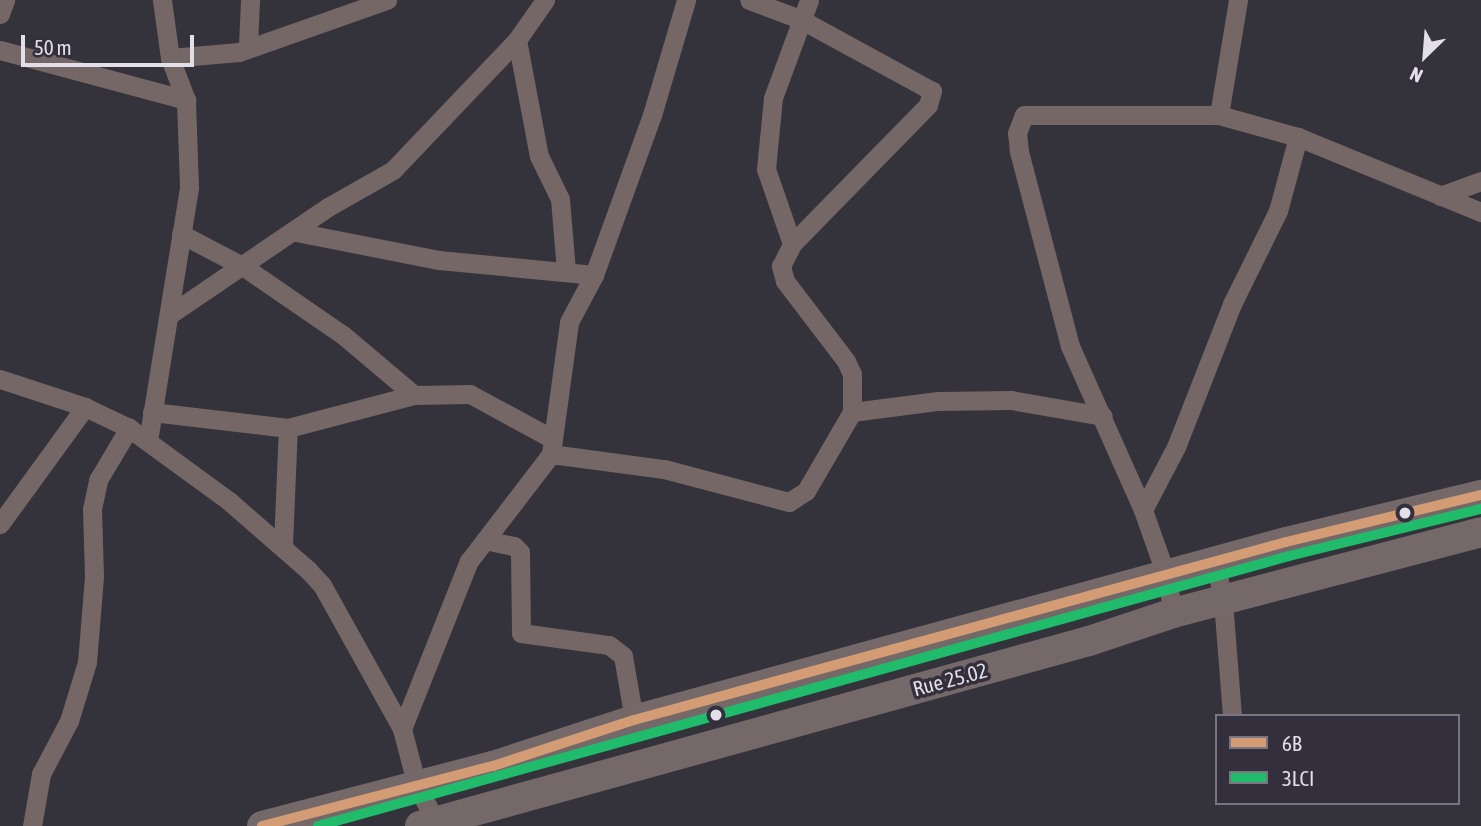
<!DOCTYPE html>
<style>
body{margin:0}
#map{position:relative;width:1481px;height:826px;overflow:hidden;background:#34323a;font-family:"Asap Condensed",sans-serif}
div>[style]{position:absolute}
.street>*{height:19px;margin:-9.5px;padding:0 9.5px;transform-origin:9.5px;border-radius:9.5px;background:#756765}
.primary>*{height:30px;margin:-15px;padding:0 15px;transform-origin:15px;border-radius:15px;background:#756869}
.bus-1>*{height:10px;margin:-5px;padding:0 5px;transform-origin:5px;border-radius:5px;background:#d39c74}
.bus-2>*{height:10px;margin:-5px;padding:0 5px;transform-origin:5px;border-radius:5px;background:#20bc6c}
.dots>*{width:19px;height:19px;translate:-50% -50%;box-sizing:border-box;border:4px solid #332f3d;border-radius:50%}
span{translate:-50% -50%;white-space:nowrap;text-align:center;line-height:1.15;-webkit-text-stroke:7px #332f3d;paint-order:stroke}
.street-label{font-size:21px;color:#e2dfe9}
.legend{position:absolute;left:1215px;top:714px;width:245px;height:91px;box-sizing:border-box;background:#332f3d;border:2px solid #797582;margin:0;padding:9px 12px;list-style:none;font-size:21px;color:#e2dfe9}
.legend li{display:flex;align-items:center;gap:14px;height:35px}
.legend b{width:35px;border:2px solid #797582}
.north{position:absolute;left:1390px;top:21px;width:70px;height:70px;-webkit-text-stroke:5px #332f3d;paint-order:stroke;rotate:205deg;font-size:19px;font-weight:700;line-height:28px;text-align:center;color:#e2dfe9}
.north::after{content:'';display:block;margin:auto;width:24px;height:32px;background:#e2dfe9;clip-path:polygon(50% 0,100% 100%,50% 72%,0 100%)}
.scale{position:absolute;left:21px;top:35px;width:173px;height:32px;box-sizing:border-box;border:4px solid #e2dfe9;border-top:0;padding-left:9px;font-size:21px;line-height:24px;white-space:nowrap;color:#e2dfe9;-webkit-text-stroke:5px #332f3d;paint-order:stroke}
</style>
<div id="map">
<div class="street">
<div style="left:0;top:14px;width:15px;rotate:-70deg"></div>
<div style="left:517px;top:40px;width:118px;rotate:79.3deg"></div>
<div style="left:539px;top:156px;width:48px;rotate:64deg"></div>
<div style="left:560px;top:199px;width:72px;rotate:85.2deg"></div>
<div style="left:248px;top:46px;width:46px;rotate:-87.5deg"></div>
<div style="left:0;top:50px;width:193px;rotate:15deg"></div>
<div style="left:170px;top:58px;width:69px;rotate:-5deg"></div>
<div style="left:239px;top:52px;width:157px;rotate:-19.4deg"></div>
<div style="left:1219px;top:115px;width:117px;rotate:-80.6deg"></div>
<div style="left:1440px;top:196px;width:44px;rotate:-20.1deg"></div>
<div style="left:296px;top:232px;width:146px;rotate:11.1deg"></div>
<div style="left:439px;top:260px;width:156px;rotate:5.5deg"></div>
<div style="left:181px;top:234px;width:71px;rotate:27.6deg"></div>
<div style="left:244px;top:267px;width:120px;rotate:34.5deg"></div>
<div style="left:343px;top:335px;width:93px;rotate:40.2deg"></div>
<div style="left:792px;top:244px;width:79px;rotate:-109.1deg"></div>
<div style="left:766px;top:169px;width:71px;rotate:-84.4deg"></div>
<div style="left:773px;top:98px;width:104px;rotate:-69.8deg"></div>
<div style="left:169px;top:315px;width:192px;rotate:-34.2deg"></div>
<div style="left:328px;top:207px;width:75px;rotate:-29.6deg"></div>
<div style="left:393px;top:170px;width:180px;rotate:-46.4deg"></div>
<div style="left:517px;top:40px;width:49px;rotate:-55deg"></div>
<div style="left:0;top:379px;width:89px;rotate:18.2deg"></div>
<div style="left:85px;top:407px;width:49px;rotate:25.5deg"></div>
<div style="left:129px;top:428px;width:124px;rotate:36.1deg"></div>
<div style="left:229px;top:501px;width:105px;rotate:41.1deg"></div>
<div style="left:308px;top:570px;width:21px;rotate:47deg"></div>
<div style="left:322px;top:585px;width:165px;rotate:60.9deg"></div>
<div style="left:402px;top:729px;width:59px;rotate:75.3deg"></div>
<div style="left:417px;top:786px;width:41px;rotate:62.2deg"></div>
<div style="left:152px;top:412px;width:137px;rotate:6.7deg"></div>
<div style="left:288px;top:428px;width:130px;rotate:-14.7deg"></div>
<div style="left:414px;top:395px;width:56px;rotate:-1deg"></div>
<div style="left:470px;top:394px;width:92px;rotate:28.5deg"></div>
<div style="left:852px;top:412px;width:87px;rotate:-7.3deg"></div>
<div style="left:938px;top:401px;width:73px;rotate:-0.8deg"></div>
<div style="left:1011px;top:400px;width:93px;rotate:9.9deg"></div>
<div style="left:148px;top:441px;width:257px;rotate:-80.8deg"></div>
<div style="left:189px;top:187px;width:87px;rotate:-92deg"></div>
<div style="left:186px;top:100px;width:45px;rotate:-110.9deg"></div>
<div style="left:170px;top:58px;width:59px;rotate:-97.9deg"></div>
<div style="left:551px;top:454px;width:114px;rotate:7.6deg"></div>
<div style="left:664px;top:469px;width:129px;rotate:14.8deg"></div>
<div style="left:789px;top:502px;width:20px;rotate:-33deg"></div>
<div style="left:806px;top:491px;width:91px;rotate:-59.8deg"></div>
<div style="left:852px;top:412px;width:38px;rotate:-90deg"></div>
<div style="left:852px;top:374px;width:14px;rotate:-115deg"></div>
<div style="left:846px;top:361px;width:101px;rotate:-127.3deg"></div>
<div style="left:785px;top:281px;width:16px;rotate:-105deg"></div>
<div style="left:781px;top:266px;width:25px;rotate:-63deg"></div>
<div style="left:792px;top:244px;width:194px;rotate:-45.6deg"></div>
<div style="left:928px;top:105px;width:15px;rotate:-74deg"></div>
<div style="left:932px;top:91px;width:150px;rotate:-151.4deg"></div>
<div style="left:800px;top:19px;width:54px;rotate:-159.6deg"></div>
<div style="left:1143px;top:510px;width:71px;rotate:-62.4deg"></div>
<div style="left:1176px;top:447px;width:154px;rotate:-68.6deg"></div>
<div style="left:1232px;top:304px;width:104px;rotate:-63.7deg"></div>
<div style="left:1278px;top:211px;width:77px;rotate:-74.9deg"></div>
<div style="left:0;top:524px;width:145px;rotate:-54deg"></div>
<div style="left:485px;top:540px;width:30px;rotate:12deg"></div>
<div style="left:514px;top:546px;width:8px;rotate:45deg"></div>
<div style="left:520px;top:552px;width:81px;rotate:89.3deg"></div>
<div style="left:521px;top:633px;width:89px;rotate:7.8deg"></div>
<div style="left:609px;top:645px;width:18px;rotate:38deg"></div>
<div style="left:623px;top:656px;width:65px;rotate:80.2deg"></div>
<div style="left:283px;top:545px;width:117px;rotate:-87.6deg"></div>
<div style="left:1215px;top:562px;width:40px;rotate:78deg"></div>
<div style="left:1223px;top:601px;width:115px;rotate:85.5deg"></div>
<div style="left:1173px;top:613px;width:39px;rotate:-100deg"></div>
<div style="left:1166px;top:575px;width:69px;rotate:-109.5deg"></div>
<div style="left:1143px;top:510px;width:180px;rotate:-114deg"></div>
<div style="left:1070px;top:346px;width:202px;rotate:-104.7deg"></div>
<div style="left:1019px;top:151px;width:18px;rotate:-96deg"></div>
<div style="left:1017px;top:133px;width:19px;rotate:-69deg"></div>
<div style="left:1024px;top:115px;width:195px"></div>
<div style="left:1219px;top:115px;width:82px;rotate:15.6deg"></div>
<div style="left:1298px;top:137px;width:198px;rotate:22.3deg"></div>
<div style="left:402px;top:729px;width:181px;rotate:-68.3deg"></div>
<div style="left:469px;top:561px;width:135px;rotate:-52.5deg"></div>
<div style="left:551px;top:454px;width:133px;rotate:-82.2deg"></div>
<div style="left:569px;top:322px;width:53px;rotate:-62deg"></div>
<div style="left:594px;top:275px;width:170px;rotate:-70.1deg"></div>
<div style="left:652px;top:115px;width:120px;rotate:-73.5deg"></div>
<div style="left:32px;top:826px;width:53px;rotate:-80.2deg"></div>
<div style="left:41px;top:774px;width:60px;rotate:-62.2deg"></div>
<div style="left:69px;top:721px;width:62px;rotate:-73deg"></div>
<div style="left:87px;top:662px;width:86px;rotate:-85.3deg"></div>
<div style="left:94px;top:576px;width:67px;rotate:-91.7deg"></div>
<div style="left:92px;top:509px;width:30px;rotate:-78deg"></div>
<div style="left:98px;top:480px;width:61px;rotate:-59.2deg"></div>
</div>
<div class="primary">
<div style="left:262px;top:826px;width:239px;rotate:-14.6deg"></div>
<div style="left:493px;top:766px;width:148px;rotate:-18.1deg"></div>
<div style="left:634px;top:720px;width:676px;rotate:-15.27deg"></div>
<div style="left:1286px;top:542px;width:201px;rotate:-13.6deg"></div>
<div style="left:420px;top:826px;width:694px;rotate:-15.46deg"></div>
<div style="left:1089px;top:641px;width:89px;rotate:-18.4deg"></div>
<div style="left:1173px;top:613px;width:318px;rotate:-14.7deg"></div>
</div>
<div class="bus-1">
<div style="left:262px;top:826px;width:239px;rotate:-14.6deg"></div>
<div style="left:493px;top:766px;width:148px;rotate:-18.1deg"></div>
<div style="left:634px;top:720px;width:676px;rotate:-15.27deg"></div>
<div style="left:1286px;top:542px;width:201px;rotate:-13.6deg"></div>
</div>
<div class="bus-2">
<div style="left:318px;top:826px;width:1008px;rotate:-15.54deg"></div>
<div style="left:1289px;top:556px;width:198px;rotate:-13.8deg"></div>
</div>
<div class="dots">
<div style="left:1405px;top:513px;background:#e2dfe9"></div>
<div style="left:716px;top:715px;background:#e2dfe9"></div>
</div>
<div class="street-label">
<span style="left:950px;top:679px;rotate:-15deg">Rue 25.02</span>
</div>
<ul class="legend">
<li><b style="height:9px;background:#d39c74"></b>6B</li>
<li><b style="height:9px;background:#20bc6c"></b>3LCI</li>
</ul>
<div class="north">N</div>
<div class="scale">50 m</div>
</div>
